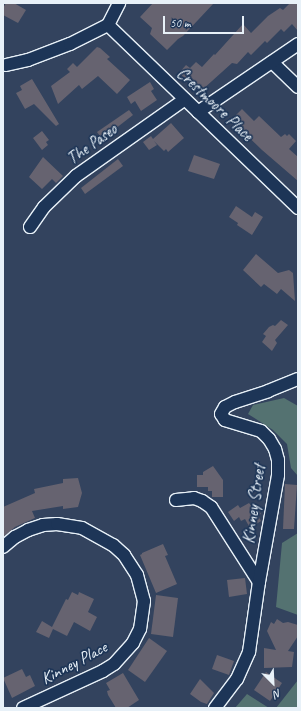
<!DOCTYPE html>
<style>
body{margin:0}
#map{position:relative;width:301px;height:711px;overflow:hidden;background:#33435e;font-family:Caveat,sans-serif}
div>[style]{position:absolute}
.green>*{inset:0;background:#547271}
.building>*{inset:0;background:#666370}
.roads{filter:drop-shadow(1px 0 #e8f1f8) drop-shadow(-1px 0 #e8f1f8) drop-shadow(0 1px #e8f1f8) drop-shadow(0 -1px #e8f1f8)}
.street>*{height:12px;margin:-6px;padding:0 6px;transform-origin:6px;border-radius:6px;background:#1d3557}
span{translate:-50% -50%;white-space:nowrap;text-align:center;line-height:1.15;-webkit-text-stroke:3.5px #1d3557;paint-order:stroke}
.street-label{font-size:17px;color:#e8f1f8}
.frame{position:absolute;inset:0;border:4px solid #e8f1f8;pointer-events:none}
.north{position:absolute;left:253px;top:663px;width:40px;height:40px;-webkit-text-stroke:3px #1d3557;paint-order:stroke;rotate:156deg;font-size:11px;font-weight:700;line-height:16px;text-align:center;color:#e8f1f8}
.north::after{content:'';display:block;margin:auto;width:14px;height:18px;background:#e8f1f8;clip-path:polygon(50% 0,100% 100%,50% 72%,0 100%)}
.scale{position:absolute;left:163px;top:16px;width:81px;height:18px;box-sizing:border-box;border:2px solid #e8f1f8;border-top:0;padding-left:5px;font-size:12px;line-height:14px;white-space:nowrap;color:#e8f1f8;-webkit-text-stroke:3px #1d3557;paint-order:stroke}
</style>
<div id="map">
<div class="green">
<div style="clip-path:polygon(284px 398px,298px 406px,298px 476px,291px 468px,287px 444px,273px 430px,248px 414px,253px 405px)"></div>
<div style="clip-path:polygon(298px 533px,298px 615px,276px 607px,282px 543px)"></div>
<div style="clip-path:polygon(298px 680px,298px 708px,276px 708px)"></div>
<div style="clip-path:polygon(247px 694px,269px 708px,235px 708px)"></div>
</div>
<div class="building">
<div style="clip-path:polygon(6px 3px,14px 3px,26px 10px,18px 23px,3px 15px,3px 8px)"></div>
<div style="clip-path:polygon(153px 3px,214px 3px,183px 36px,178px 39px,167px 50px,150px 34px,152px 28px,140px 17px)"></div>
<div style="clip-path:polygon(290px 3px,298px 3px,298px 31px,292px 24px,284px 32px,281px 29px,267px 43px,265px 41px,251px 55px,248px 52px,237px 64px,232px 63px,202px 90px,189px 77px,187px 80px,179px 73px,186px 65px,190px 68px,196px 62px,202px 67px,214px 54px,215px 55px,243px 24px,251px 33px,268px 16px,280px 8px,283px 10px)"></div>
<div style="clip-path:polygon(97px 47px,100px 48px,110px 57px,107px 59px,130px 80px,117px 94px,98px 76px,82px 89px,79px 85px,58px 104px,51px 86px,70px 72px,67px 69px,73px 63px,77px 67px)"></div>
<div style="clip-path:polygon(32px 79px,59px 124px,56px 126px,34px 104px,25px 109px,16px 93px,22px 90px,20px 86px)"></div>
<div style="clip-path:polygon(150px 82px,154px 89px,151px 91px,157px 100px,141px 111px,135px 101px,131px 104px,127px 97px)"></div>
<div style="clip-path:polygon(242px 109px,254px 121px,259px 116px,281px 137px,285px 134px,287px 136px,289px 134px,296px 141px,289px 149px,298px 157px,298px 181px,262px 150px,231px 120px)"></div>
<div style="clip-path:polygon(129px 110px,133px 115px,102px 139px,97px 132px)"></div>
<div style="clip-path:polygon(171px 123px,184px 138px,168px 152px,166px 149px,164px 151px,154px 141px,157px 145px,149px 150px,143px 142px,151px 136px,153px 139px)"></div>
<div style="clip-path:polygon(42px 131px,49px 140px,46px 142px,48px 145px,42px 150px,33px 138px)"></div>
<div style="clip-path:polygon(194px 155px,220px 164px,214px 179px,188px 171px)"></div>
<div style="clip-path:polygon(43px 157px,63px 176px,56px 183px,52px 179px,42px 189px,29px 177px)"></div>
<div style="clip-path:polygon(118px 159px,123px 166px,85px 194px,81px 188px)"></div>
<div style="clip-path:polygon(236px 206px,252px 217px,255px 212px,263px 217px,252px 235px,237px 225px,238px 223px,229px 217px)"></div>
<div style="clip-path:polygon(256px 254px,278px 273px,289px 270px,293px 273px,295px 301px,281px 289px,277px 294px,264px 284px,261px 287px,243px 270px)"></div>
<div style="clip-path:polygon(281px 320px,288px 325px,275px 340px,277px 343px,272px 351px,262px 342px,266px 336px,263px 334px,269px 327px,273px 325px,275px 326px)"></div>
<div style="clip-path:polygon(213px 466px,223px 480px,223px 497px,212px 497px,212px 491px,208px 491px,208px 487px,197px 487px,197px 475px,203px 475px,203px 472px)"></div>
<div style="clip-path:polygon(78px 478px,82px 493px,78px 507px,63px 509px,63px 506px,32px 511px,35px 518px,15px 527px,3px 537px,3px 507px,35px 493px,34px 489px,63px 483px,63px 479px)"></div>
<div style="clip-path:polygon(285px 484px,297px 485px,294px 529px,283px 529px)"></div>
<div style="clip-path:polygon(249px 503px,253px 508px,256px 506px,261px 514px,258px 515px,261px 521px,250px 528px,245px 519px,241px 521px,239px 517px,234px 521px,228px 512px,238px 505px,240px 508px)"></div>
<div style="clip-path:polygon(163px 544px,168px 555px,165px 556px,177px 584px,156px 593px,140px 555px,142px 554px,142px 553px)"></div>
<div style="clip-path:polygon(245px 578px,247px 594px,229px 597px,227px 580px)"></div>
<div style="clip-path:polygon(72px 592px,78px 595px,79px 592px,94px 599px,88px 612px,97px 617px,90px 631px,74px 622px,67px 636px,53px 629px,49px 638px,36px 632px,42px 621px,52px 627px,66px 599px,68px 600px)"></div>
<div style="clip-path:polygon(156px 595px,178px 598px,173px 637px,151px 634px)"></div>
<div style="clip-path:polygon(277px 619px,283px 623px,288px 622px,298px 625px,298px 636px,288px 651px,294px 652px,292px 667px,264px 668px,264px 648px,276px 650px,267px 631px,271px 622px,274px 624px)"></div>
<div style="clip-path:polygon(149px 638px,167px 651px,145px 682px,128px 670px)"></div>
<div style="clip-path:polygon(217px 655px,234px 661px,229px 675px,212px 669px)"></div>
<div style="clip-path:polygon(22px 669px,26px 677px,30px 675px,35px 686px,12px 698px,3px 678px)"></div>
<div style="clip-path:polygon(266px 672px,282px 683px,270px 701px,254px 690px)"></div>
<div style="clip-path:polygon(123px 673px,139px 700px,127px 708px,116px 708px,108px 695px,107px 691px,110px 690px,106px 683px)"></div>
<div style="clip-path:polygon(200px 679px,214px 693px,207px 704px,201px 702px,190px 694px)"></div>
</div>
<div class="roads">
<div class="street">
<div style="left:108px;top:25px;width:264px;rotate:43.9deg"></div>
<div style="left:272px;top:62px;width:36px;rotate:44deg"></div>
<div style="left:6px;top:65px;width:23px;rotate:-13deg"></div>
<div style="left:28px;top:60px;width:45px;rotate:-20.9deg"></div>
<div style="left:70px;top:44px;width:42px;rotate:-26.6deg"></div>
<div style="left:108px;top:25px;width:25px;rotate:-63deg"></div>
<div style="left:198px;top:112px;width:121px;rotate:-34.2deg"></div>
<div style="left:30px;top:227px;width:24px;rotate:-55deg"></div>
<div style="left:44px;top:207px;width:45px;rotate:-44.1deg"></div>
<div style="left:76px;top:176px;width:133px;rotate:-35.2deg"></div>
<div style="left:176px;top:500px;width:18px;rotate:-6deg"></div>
<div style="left:194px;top:498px;width:9px;rotate:21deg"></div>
<div style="left:202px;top:501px;width:11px;rotate:34deg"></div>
<div style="left:211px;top:507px;width:89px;rotate:57.4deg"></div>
<div style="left:3px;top:547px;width:16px;rotate:-40deg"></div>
<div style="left:15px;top:537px;width:15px;rotate:-28deg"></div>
<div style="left:28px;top:530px;width:16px;rotate:-18deg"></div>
<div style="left:43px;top:525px;width:14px;rotate:-4deg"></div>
<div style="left:57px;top:524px;width:25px;rotate:9deg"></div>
<div style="left:82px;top:528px;width:35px;rotate:29deg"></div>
<div style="left:113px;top:545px;width:15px;rotate:42deg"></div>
<div style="left:124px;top:555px;width:24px;rotate:57deg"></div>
<div style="left:137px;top:575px;width:27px;rotate:75deg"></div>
<div style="left:144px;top:601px;width:28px;rotate:98deg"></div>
<div style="left:140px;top:629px;width:16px;rotate:117deg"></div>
<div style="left:133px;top:643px;width:28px;rotate:132deg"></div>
<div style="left:114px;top:664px;width:13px;rotate:148deg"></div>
<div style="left:103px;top:671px;width:88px;rotate:155.2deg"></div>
<div style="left:215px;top:708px;width:36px;rotate:-53deg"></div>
<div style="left:237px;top:679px;width:30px;rotate:-66deg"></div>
<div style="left:249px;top:652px;width:71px;rotate:-81.9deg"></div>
<div style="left:259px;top:582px;width:109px;rotate:-79.9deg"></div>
<div style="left:278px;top:475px;width:15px;rotate:-90deg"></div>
<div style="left:278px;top:460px;width:11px;rotate:-105deg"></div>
<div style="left:275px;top:449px;width:12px;rotate:-121deg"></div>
<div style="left:269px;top:439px;width:11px;rotate:-135deg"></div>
<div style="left:261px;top:431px;width:38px;rotate:-163deg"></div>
<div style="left:225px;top:420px;width:7px;rotate:-124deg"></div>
<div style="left:221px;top:414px;width:8px;rotate:-60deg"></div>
<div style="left:225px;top:407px;width:11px;rotate:-27deg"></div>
<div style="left:235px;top:402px;width:35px;rotate:-18deg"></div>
<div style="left:268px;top:391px;width:32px;rotate:-22deg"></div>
</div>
</div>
<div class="street-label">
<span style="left:215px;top:104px;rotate:44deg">Crestmoore Place</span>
<span style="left:92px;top:144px;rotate:-36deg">The Paseo</span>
<span style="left:254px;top:504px;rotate:-82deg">Kinney Street</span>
<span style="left:74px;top:663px;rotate:-28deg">Kinney Place</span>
</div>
<div class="frame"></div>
<div class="north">N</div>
<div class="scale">50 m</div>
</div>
